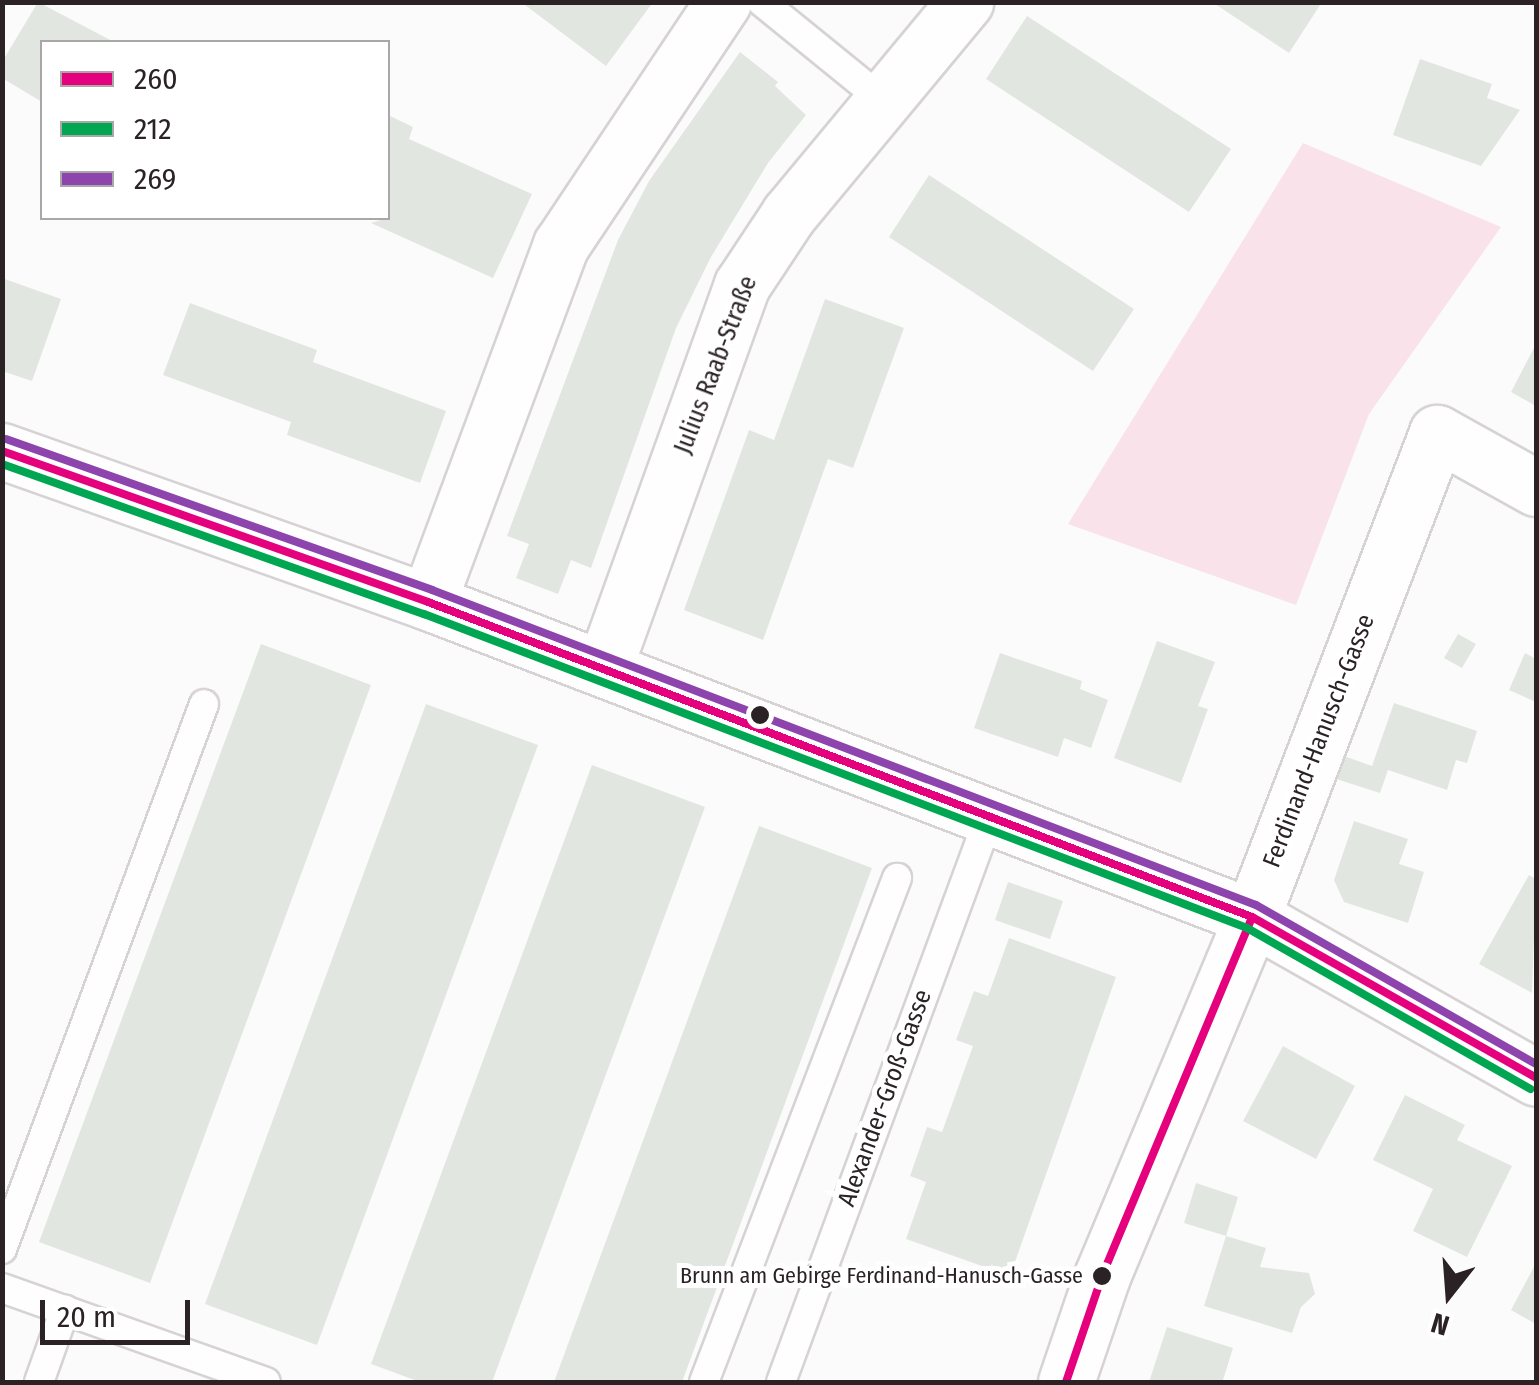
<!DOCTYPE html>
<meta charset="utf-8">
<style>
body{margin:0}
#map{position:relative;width:1539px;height:1385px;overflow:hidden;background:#fbfbfb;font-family:"Fira Sans Condensed",sans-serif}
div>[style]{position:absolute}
.green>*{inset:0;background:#fae2eb}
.building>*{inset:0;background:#e1e7e0}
.roads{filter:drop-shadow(2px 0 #d7d2d4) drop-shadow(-2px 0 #d7d2d4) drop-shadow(0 2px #d7d2d4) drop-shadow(0 -2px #d7d2d4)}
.service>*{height:28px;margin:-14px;padding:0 14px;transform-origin:14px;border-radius:14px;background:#fefefe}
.minor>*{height:55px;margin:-27.5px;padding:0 27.5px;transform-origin:27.5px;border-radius:27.5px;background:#fefefe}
.bus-1>*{height:8px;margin:-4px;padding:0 4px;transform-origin:4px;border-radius:4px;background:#e5007d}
.bus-2>*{height:8px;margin:-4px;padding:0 4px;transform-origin:4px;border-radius:4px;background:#00a651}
.bus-3>*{height:8px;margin:-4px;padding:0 4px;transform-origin:4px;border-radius:4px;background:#8e44ad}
.dots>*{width:28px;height:28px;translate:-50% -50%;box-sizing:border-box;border:5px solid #fff;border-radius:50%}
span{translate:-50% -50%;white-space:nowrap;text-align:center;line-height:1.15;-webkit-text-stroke:10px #fff;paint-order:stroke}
.bus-label{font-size:22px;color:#2b2225}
.right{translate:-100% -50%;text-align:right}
.street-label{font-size:25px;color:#2b2225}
.frame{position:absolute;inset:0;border:5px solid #2b2225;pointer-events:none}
.legend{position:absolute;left:40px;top:40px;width:350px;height:180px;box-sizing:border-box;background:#fff;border:2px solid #aaa7a8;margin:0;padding:12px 18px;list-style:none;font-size:30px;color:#2b2225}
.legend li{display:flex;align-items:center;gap:20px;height:50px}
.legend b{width:50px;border:2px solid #aaa7a8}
.north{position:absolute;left:1399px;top:1245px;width:100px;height:100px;-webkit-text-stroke:8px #fff;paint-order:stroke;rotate:197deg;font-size:28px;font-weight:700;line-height:40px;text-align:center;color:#2b2225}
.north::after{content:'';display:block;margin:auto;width:35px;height:45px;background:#2b2225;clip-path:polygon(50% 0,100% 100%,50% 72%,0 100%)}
.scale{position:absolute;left:40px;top:1300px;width:150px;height:45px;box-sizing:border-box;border:5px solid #2b2225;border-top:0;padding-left:12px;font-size:30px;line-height:35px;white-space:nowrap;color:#2b2225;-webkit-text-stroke:8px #fff;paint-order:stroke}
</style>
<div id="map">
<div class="green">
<div style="clip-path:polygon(1303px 143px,1501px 227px,1369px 414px,1296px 605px,1068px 524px)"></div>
</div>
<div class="building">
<div style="clip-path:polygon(38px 2px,114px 42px,42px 42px,42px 102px,2px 78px,2px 62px)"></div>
<div style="clip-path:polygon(521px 2px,653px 2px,606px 66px)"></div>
<div style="clip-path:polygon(1212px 2px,1322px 2px,1289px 53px)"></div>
<div style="clip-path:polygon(1027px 16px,1231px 149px,1189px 212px,986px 79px)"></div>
<div style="clip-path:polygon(740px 52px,778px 82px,775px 86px,806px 115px,768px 163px,711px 257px,676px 328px,591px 568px,571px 560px,558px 594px,516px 578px,529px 544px,507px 536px,618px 240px,649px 181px)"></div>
<div style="clip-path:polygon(1420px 59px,1492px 84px,1487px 98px,1520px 110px,1481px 166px,1393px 135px)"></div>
<div style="clip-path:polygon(388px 115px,413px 127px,409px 139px,532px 194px,493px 278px,371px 223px,388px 218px)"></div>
<div style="clip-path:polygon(929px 175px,1134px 309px,1093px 371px,889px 237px)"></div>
<div style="clip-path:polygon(2px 278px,61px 299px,32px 381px,2px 371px)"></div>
<div style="clip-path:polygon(825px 299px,904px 328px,853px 468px,828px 459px,763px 640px,684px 610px,749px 430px,774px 440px)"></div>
<div style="clip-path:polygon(190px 303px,317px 350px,313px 362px,446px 411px,420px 483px,287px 435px,291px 422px,163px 375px)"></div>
<div style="clip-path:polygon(1536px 344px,1536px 406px,1511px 392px)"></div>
<div style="clip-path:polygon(1458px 634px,1476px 644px,1462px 668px,1444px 658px)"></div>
<div style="clip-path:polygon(1157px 641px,1215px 662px,1198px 706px,1208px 709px,1181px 783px,1114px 758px)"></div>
<div style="clip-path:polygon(261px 644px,371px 685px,150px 1283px,39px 1242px)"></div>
<div style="clip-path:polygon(1000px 653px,1082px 681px,1080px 689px,1108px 700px,1091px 748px,1064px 738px,1058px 757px,974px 728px)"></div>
<div style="clip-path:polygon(1525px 653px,1536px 659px,1536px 702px,1509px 690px)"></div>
<div style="clip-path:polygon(1394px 703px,1477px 731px,1467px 763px,1456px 760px,1447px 790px,1388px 770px,1380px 793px,1336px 779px,1344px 756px,1372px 766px)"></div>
<div style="clip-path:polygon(426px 704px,538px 745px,317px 1345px,205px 1304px)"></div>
<div style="clip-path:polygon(592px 765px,705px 807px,492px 1382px,420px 1382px,371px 1364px)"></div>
<div style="clip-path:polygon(1354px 821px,1408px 839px,1399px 864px,1424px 872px,1408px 923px,1344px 902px,1334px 880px)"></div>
<div style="clip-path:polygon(759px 826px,872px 868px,682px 1382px,554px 1382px)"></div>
<div style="clip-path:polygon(1529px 875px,1536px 879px,1532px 993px,1479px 964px)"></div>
<div style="clip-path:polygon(1008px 882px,1063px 901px,1050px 939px,995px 920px)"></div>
<div style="clip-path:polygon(1009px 938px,1116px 977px,1010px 1276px,906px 1239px,926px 1182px,910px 1176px,927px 1127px,942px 1132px,973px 1046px,956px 1040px,974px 991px,988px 996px)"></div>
<div style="clip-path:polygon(1283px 1046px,1355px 1086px,1316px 1159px,1243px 1121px)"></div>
<div style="clip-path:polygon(1405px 1095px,1465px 1125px,1457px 1140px,1512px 1166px,1467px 1257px,1413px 1231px,1433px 1189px,1373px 1160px)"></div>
<div style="clip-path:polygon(1196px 1183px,1238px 1197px,1226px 1236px,1184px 1223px)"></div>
<div style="clip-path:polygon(1226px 1236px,1266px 1248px,1260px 1267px,1309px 1273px,1315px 1294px,1301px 1307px,1292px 1333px,1204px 1306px)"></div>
<div style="clip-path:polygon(1536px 1263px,1536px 1324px,1511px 1310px)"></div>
<div style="clip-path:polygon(1167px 1327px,1233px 1348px,1223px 1380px,1229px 1382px,1149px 1382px)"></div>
</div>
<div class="roads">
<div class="service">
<div style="left:762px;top:2px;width:152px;rotate:39.1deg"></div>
<div style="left:2px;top:1249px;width:581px;rotate:-69.66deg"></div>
<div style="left:2px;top:1288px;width:280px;rotate:19.6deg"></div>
<div style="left:39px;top:1382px;width:77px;rotate:-70.4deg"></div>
<div style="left:704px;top:1382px;width:540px;rotate:-69.05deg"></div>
<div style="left:781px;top:1382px;width:604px;rotate:-69.77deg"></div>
</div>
<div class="minor">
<div style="left:2px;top:451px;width:452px;rotate:19.5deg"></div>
<div style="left:428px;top:602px;width:882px;rotate:20.92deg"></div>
<div style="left:1252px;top:917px;width:326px;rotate:29.5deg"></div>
<div style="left:428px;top:602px;width:381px;rotate:-69.6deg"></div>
<div style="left:561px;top:245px;width:292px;rotate:-56.3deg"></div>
<div style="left:604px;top:668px;width:407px;rotate:-70.2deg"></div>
<div style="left:742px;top:285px;width:85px;rotate:-56.5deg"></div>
<div style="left:789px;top:214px;width:276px;rotate:-50.3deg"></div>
<div style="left:1066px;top:1382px;width:112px;rotate:-71.2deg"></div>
<div style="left:1102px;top:1276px;width:389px;rotate:-67.3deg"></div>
<div style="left:1252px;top:917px;width:518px;rotate:-69.08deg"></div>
<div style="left:1437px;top:433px;width:113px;rotate:29.1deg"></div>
</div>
</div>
<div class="bus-1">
<div style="left:2px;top:451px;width:452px;rotate:19.5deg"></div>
<div style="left:428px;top:602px;width:882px;rotate:20.92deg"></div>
<div style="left:1252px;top:917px;width:326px;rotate:29.5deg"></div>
<div style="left:1066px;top:1382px;width:112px;rotate:-71.2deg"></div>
<div style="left:1102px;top:1276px;width:389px;rotate:-67.3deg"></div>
</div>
<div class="bus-2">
<div style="left:2px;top:464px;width:448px;rotate:19.6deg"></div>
<div style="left:424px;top:614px;width:881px;rotate:20.88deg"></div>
<div style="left:1247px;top:928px;width:326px;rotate:29.6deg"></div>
</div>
<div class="bus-3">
<div style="left:6px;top:439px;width:452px;rotate:19.5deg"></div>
<div style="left:432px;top:590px;width:882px;rotate:20.92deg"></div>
<div style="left:1256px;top:905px;width:322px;rotate:29.6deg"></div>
</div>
<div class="dots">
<div style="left:760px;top:715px;background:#2b2225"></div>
<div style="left:1102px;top:1276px;background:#2b2225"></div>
</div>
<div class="bus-label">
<span class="right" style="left:1083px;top:1276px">Brunn am Gebirge Ferdinand-Hanusch-Gasse</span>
</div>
<div class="street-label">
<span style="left:716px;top:365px;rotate:-69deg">Julius Raab-Straße</span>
<span style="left:1319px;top:741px;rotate:-69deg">Ferdinand-Hanusch-Gasse</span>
<span style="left:885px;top:1098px;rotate:-70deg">Alexander-Groß-Gasse</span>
</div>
<div class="frame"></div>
<ul class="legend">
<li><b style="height:12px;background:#e5007d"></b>260</li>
<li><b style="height:12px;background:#00a651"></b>212</li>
<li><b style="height:12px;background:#8e44ad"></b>269</li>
</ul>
<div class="north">N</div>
<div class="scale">20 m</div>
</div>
